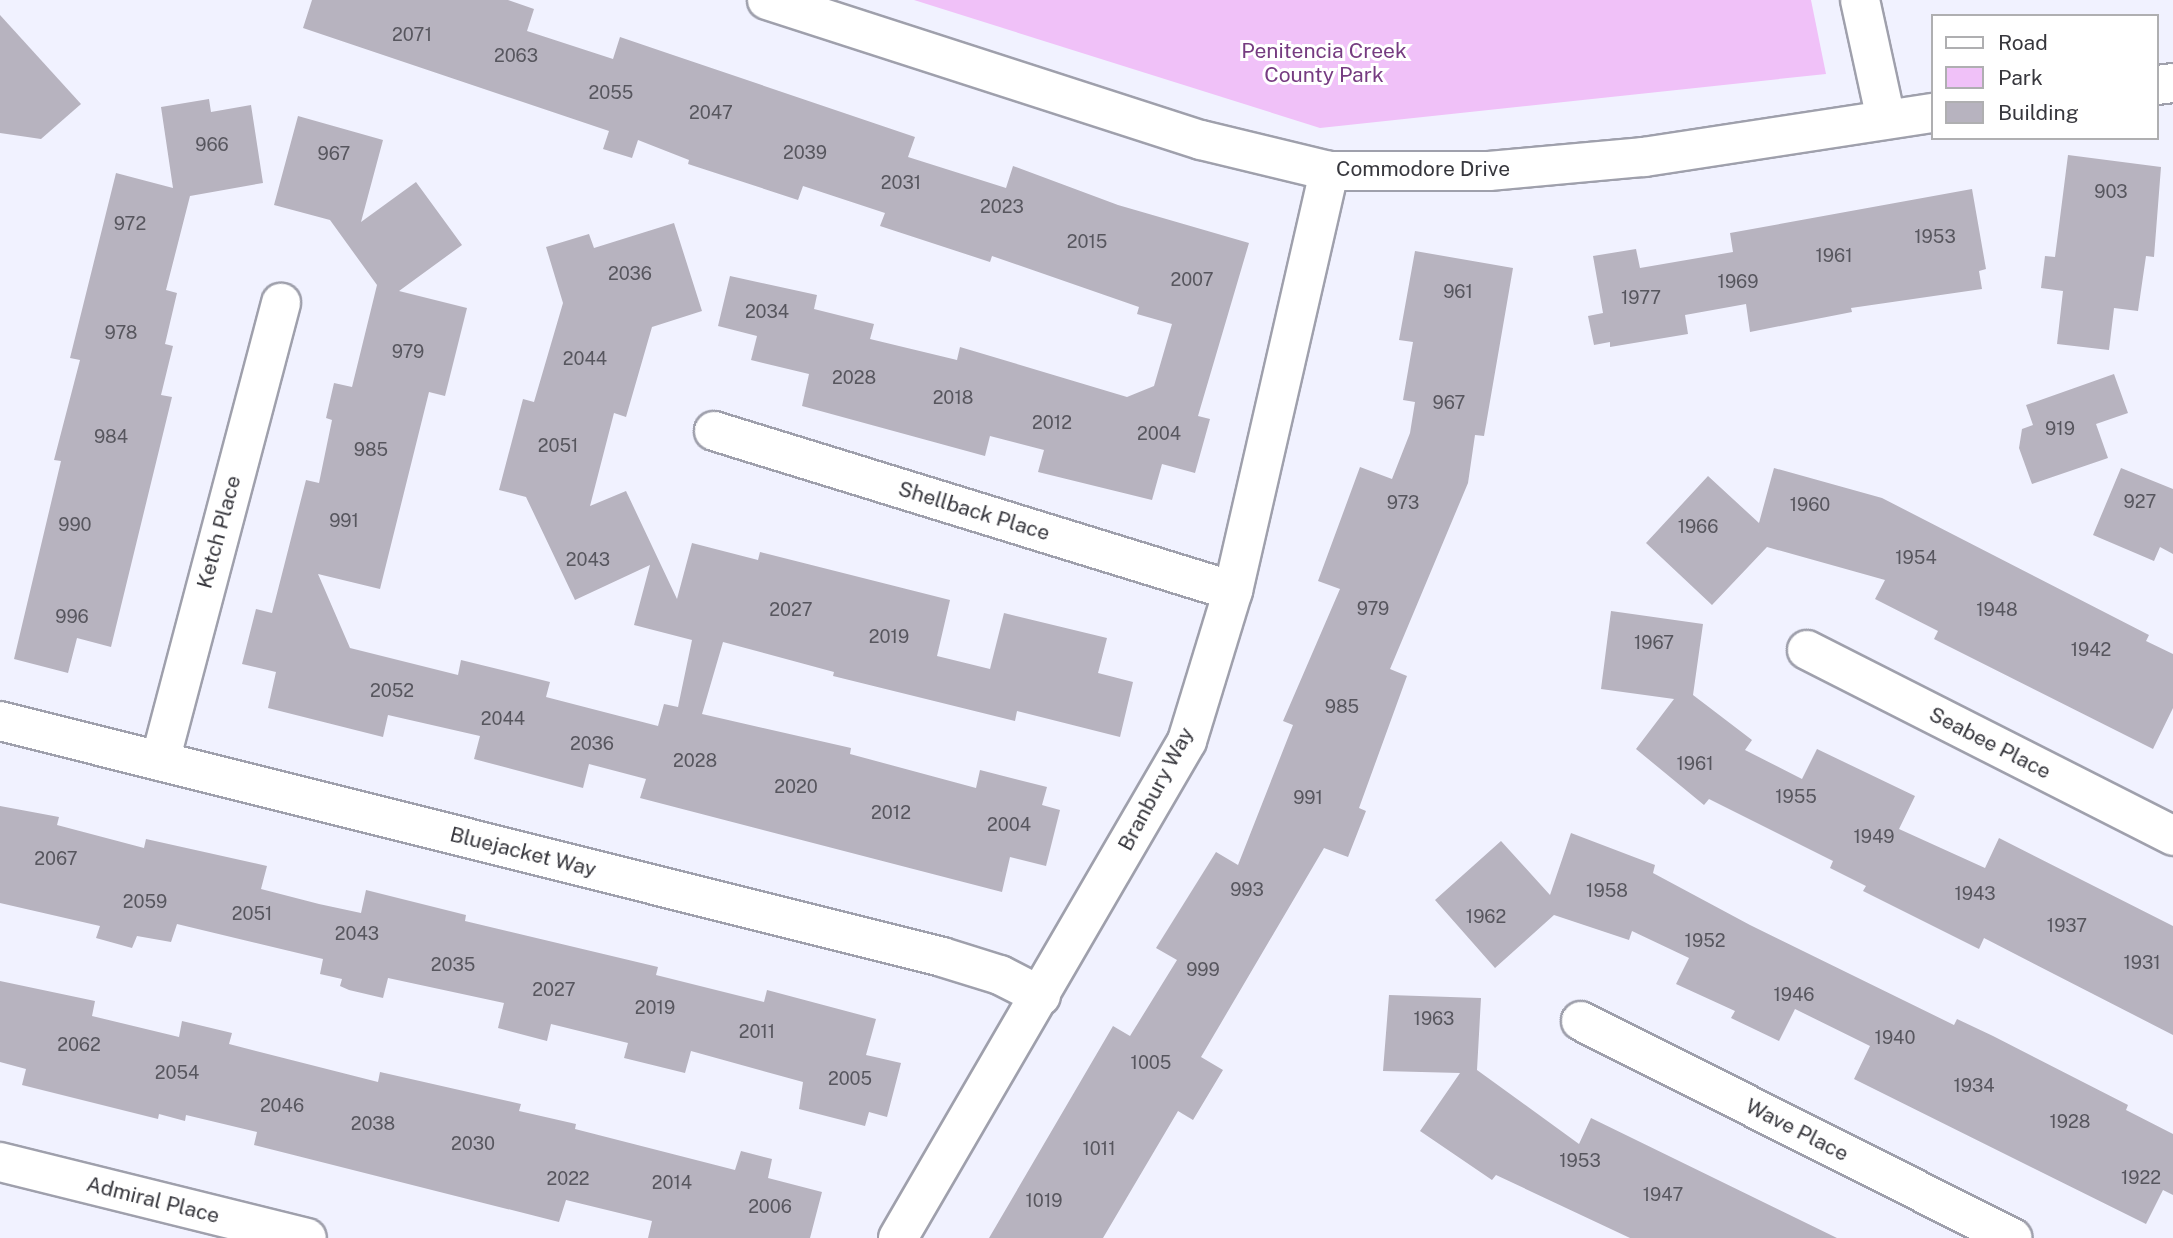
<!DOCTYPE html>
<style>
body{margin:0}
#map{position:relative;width:2173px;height:1238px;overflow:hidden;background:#f1f2ff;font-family:"Public Sans",sans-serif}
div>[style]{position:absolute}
.green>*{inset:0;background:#f0c1f8}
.building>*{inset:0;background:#b7b3bf}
.roads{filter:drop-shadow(2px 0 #9fa0ac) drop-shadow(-2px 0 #9fa0ac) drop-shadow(0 2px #9fa0ac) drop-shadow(0 -2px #9fa0ac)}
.minor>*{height:38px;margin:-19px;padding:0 19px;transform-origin:19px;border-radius:19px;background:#fff}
span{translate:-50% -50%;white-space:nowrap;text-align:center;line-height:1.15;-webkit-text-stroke:6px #fff;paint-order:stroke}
.number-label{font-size:18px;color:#57565e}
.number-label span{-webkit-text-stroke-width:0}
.park-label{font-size:21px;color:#763c81}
.street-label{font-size:21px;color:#37373d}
.legend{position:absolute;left:1931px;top:14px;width:228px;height:126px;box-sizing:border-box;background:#fff;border:2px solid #afafb1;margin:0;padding:9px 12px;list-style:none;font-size:21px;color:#37373d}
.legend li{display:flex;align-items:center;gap:14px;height:35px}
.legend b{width:35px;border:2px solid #afafb1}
</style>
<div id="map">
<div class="green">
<div style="clip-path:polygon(914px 0,1811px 0,1826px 74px,1320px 128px)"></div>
</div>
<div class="building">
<div style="clip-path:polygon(312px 0,508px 0,534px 9px,527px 31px,613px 59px,620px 37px,670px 54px,915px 137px,908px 157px,965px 175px,1006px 188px,1013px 166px,1118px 205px,1249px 243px,1198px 416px,1210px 419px,1195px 473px,1162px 464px,1152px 500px,1038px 472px,1044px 450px,990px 436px,985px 456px,802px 406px,809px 374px,751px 360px,757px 336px,718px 326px,730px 276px,817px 295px,814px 309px,874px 324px,870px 339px,957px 360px,960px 347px,1127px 397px,1154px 386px,1172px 324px,1137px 314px,1139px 307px,992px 256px,990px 262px,880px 226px,885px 213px,803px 186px,798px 200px,688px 164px,689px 160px,638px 140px,632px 158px,603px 149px,609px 131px,303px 28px)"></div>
<div style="clip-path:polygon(0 15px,81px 104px,41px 139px,0 133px)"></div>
<div style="clip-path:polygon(209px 99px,211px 112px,251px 105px,263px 183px,190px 196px,166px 290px,177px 293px,165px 344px,173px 346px,161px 395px,172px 397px,111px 647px,77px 638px,68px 673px,14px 659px,61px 461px,54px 460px,80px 360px,70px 358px,116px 173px,173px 188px,161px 107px)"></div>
<div style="clip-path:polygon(298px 116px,383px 140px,361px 222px,416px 182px,462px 245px,399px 291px,467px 308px,445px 396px,429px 392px,380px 589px,318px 574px,350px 648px,458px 675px,461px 660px,550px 682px,546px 697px,658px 726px,664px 704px,678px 707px,692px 640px,634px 625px,650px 565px,575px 600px,526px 497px,499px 490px,523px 399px,534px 402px,563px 303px,546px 247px,589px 234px,594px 248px,674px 223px,702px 311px,652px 327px,626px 417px,614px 413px,590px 506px,626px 491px,677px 599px,692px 543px,758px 560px,760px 552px,950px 600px,937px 656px,990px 669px,1004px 613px,1107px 638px,1098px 673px,1133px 682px,1120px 737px,1017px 711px,1015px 721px,833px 676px,834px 672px,723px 642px,702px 714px,851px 748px,850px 754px,976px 788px,980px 770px,1047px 787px,1042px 805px,1060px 810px,1046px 866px,1010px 857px,1002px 892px,640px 798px,646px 779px,589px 764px,583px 788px,474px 759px,480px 736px,388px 715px,383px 737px,268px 708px,276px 672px,242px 664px,256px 609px,272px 613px,306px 480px,319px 483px,332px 420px,326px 418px,334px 383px,352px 387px,377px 285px,330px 220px,274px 205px)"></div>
<div style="clip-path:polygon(2068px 155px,2161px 167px,2154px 257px,2146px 256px,2138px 311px,2114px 308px,2109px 350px,2057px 344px,2063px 291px,2041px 288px,2045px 256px,2055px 257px)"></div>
<div style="clip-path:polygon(1972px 189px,1986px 269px,1979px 271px,1982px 289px,1851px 308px,1852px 312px,1750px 332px,1746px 304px,1685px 315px,1688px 334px,1610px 347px,1610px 342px,1594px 345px,1588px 316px,1603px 313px,1593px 256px,1636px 249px,1640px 268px,1733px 252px,1730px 233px)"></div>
<div style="clip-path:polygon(1415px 251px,1513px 268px,1484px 436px,1475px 435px,1468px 483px,1390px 669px,1407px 676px,1359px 808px,1366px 811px,1348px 857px,1324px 848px,1201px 1057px,1223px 1070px,1193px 1120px,1178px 1111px,1103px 1238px,989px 1238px,1113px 1026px,1130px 1036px,1177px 960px,1156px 948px,1216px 852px,1238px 865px,1293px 725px,1283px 721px,1340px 589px,1318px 581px,1360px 467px,1392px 479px,1410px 433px,1415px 402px,1403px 400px,1413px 342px,1399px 340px)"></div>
<div style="clip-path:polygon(2114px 374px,2128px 413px,2096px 424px,2108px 458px,2032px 484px,2019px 448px,2022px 429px,2033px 425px,2026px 405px)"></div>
<div style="clip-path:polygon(1774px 468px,1882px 498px,2149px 635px,2146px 641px,2173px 654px,2173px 708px,2153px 749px,1934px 639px,1938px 631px,1875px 599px,1885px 580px,1767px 547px,1712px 605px,1646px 543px,1708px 476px,1759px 523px)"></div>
<div style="clip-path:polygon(2121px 468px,2173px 489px,2173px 554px,2160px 547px,2154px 561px,2093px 535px)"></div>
<div style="clip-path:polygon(1611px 611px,1703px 624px,1693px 695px,1752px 740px,1745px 750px,1802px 779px,1817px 749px,1915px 796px,1899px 829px,1985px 868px,1999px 838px,2173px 926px,2173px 1035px,1984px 938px,1979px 949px,1863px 891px,1866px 886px,1830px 868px,1833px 861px,1709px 799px,1704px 805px,1636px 749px,1674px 699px,1601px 689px)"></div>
<div style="clip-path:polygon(0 806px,59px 817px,57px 825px,144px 848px,146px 839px,267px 866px,261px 889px,319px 904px,361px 913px,366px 890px,466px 915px,465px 921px,658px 967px,656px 975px,764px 1002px,767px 990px,876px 1019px,866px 1055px,901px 1063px,887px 1117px,869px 1112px,865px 1126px,799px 1109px,803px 1082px,691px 1051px,685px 1073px,624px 1058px,628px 1043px,551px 1024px,547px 1041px,498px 1028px,504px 1003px,388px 978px,383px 998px,349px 990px,340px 986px,342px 979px,320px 974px,323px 959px,177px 924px,171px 942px,137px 936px,132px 948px,96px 938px,100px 926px,0 903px)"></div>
<div style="clip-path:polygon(1571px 833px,1655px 865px,1653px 873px,1750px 925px,1954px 1025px,1957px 1019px,1993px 1036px,2128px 1105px,2126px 1110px,2173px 1134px,2173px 1195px,2163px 1190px,2146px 1224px,1854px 1079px,1870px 1046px,1795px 1009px,1779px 1041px,1731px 1018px,1735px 1011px,1676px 984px,1689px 958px,1632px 931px,1629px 940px,1554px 915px,1495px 968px,1435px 900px,1501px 841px,1550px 895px)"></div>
<div style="clip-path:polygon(0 981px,95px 1001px,92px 1016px,179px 1037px,182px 1021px,232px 1033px,229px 1044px,378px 1082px,380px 1072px,521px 1104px,519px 1111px,576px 1124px,575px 1129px,735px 1170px,741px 1151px,772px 1159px,768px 1178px,822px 1192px,810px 1238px,648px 1238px,652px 1221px,566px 1200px,559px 1222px,254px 1145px,257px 1132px,186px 1115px,185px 1121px,159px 1114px,158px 1119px,22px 1085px,26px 1069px,0 1062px)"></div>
<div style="clip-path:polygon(1389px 995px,1481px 998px,1477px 1070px,1579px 1144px,1591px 1118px,1837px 1238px,1630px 1238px,1496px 1175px,1492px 1180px,1420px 1131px,1460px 1073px,1383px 1071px)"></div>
</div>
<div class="roads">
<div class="minor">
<div style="left:767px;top:0;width:456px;rotate:17.9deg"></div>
<div style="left:1201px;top:140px;width:132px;rotate:13.6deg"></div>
<div style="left:1329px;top:171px;width:160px"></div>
<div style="left:1489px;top:171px;width:156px;rotate:-5.2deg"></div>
<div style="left:1644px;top:157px;width:292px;rotate:-8.7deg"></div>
<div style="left:1860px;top:0;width:122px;rotate:77.7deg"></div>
<div style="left:2157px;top:85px;width:16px;rotate:-7deg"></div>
<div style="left:714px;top:431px;width:543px;rotate:17.13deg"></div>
<div style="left:1807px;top:650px;width:411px;rotate:26.9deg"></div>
<div style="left:0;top:721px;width:971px;rotate:14.06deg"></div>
<div style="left:942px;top:957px;width:61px;rotate:17.2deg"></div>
<div style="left:1000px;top:975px;width:46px;rotate:27.1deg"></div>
<div style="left:160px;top:761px;width:474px;rotate:-75.2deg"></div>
<div style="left:1581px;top:1021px;width:483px;rotate:26.7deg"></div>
<div style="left:0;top:1162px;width:316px;rotate:13.9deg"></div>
<div style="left:898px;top:1238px;width:575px;rotate:-59.82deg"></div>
<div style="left:1187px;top:741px;width:157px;rotate:-73deg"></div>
<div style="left:1233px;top:591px;width:431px;rotate:-77.1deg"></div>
</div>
</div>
<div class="number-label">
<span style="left:412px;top:35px">2071</span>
<span style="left:516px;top:56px">2063</span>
<span style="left:611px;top:93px">2055</span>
<span style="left:711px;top:113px">2047</span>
<span style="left:212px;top:145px">966</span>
<span style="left:805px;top:153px">2039</span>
<span style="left:334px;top:154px">967</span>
<span style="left:901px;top:183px">2031</span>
<span style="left:2111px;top:192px">903</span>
<span style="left:1002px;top:207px">2023</span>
<span style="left:130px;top:224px">972</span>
<span style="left:1935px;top:237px">1953</span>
<span style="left:1087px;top:242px">2015</span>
<span style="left:1834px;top:256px">1961</span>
<span style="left:630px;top:274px">2036</span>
<span style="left:1192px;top:280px">2007</span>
<span style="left:1738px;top:282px">1969</span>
<span style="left:1458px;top:292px">961</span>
<span style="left:1641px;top:298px">1977</span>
<span style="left:767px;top:312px">2034</span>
<span style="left:121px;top:333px">978</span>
<span style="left:408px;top:352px">979</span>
<span style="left:585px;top:359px">2044</span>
<span style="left:854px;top:378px">2028</span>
<span style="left:953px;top:398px">2018</span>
<span style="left:1449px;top:403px">967</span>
<span style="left:1052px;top:423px">2012</span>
<span style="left:2060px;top:429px">919</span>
<span style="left:1159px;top:434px">2004</span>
<span style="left:111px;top:437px">984</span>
<span style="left:558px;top:446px">2051</span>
<span style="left:371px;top:450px">985</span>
<span style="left:2140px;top:502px">927</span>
<span style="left:1403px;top:503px">973</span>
<span style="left:1810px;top:505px">1960</span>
<span style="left:344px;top:521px">991</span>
<span style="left:75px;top:525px">990</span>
<span style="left:1698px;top:527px">1966</span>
<span style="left:1916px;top:558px">1954</span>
<span style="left:588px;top:560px">2043</span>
<span style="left:1373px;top:609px">979</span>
<span style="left:791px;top:610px">2027</span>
<span style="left:1997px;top:610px">1948</span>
<span style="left:72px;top:617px">996</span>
<span style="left:889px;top:637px">2019</span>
<span style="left:1654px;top:643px">1967</span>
<span style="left:2091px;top:650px">1942</span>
<span style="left:392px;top:691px">2052</span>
<span style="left:1342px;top:707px">985</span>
<span style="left:503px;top:719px">2044</span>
<span style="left:592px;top:744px">2036</span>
<span style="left:695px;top:761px">2028</span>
<span style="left:1695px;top:764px">1961</span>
<span style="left:796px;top:787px">2020</span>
<span style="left:1796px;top:797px">1955</span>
<span style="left:1308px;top:798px">991</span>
<span style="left:891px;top:813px">2012</span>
<span style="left:1009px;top:825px">2004</span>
<span style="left:1874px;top:837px">1949</span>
<span style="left:56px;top:859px">2067</span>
<span style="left:1247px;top:890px">993</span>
<span style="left:1607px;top:891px">1958</span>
<span style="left:1975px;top:894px">1943</span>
<span style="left:145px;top:902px">2059</span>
<span style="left:252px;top:914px">2051</span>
<span style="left:1486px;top:917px">1962</span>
<span style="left:2067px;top:926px">1937</span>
<span style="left:357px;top:934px">2043</span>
<span style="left:1705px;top:941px">1952</span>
<span style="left:2142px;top:963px">1931</span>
<span style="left:453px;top:965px">2035</span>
<span style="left:1203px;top:970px">999</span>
<span style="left:554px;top:990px">2027</span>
<span style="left:1794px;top:995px">1946</span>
<span style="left:655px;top:1008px">2019</span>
<span style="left:1434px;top:1019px">1963</span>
<span style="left:757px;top:1032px">2011</span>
<span style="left:1895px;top:1038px">1940</span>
<span style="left:79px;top:1045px">2062</span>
<span style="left:1151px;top:1063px">1005</span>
<span style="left:177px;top:1073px">2054</span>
<span style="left:850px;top:1079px">2005</span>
<span style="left:1974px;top:1086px">1934</span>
<span style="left:282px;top:1106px">2046</span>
<span style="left:2070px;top:1122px">1928</span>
<span style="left:373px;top:1124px">2038</span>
<span style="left:473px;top:1144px">2030</span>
<span style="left:1099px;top:1149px">1011</span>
<span style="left:1580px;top:1161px">1953</span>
<span style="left:2141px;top:1178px">1922</span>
<span style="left:568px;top:1179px">2022</span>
<span style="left:672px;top:1183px">2014</span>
<span style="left:1663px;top:1195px">1947</span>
<span style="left:1044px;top:1201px">1019</span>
<span style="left:770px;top:1207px">2006</span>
</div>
<div class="park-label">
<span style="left:1324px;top:63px">Penitencia Creek<br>County Park</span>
</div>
<div class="street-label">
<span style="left:1423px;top:169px">Commodore Drive</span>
<span style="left:974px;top:511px;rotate:17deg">Shellback Place</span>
<span style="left:219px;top:532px;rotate:-75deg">Ketch Place</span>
<span style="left:1990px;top:743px;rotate:27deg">Seabee Place</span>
<span style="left:1156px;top:789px;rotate:-62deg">Branbury Way</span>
<span style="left:523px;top:852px;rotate:14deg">Bluejacket Way</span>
<span style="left:1797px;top:1130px;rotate:27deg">Wave Place</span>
<span style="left:153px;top:1200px;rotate:14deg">Admiral Place</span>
</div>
<ul class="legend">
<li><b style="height:9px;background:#fff"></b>Road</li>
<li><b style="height:19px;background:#f0c1f8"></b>Park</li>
<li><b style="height:19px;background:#b7b3bf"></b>Building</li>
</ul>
</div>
